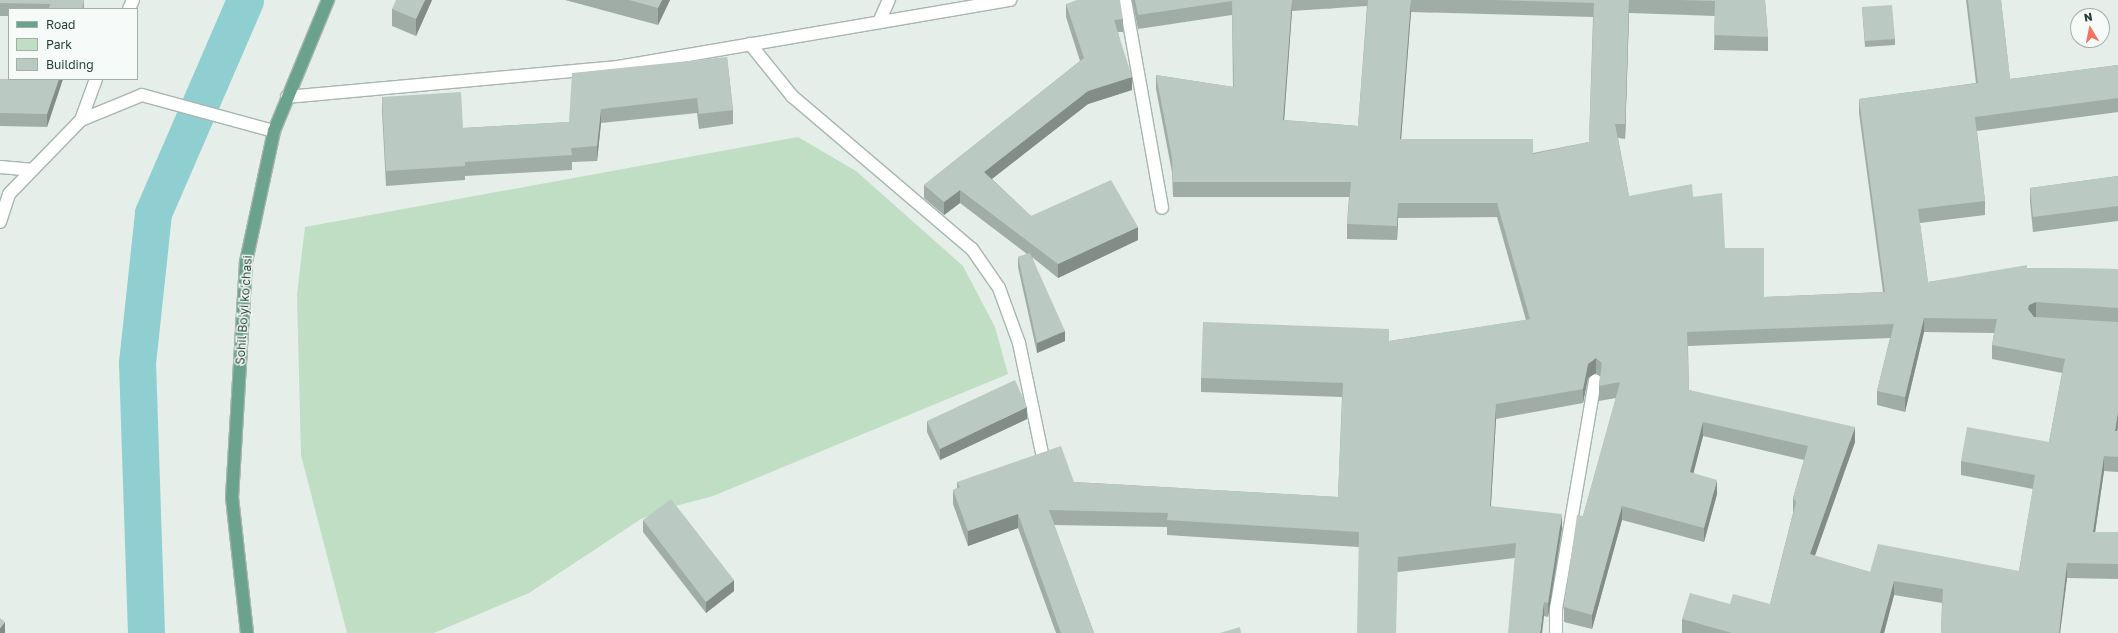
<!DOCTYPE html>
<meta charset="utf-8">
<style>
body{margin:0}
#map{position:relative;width:2118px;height:633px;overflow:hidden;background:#e5eee9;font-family:"Golos Text",sans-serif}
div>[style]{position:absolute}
.green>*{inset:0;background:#bfdec4}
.canal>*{height:37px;margin:-18.5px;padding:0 18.5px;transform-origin:18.5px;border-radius:18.5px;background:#8fced1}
.roads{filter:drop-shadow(1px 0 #a7b6af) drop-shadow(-1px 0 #a7b6af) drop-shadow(0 1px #a7b6af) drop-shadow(0 -1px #a7b6af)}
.minor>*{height:12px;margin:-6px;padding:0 6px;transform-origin:6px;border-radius:6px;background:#fff}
.major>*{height:12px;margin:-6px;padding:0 6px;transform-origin:6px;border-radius:6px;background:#6ba28e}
.wall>*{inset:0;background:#a0ada7}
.shaded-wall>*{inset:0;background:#828d88}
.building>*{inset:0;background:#bac9c2}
span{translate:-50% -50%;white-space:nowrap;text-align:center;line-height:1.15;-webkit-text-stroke:3px #f6faf8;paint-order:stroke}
.street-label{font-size:12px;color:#244035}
.legend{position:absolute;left:8px;top:8px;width:130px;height:72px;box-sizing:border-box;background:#f6faf8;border:1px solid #a2b0aa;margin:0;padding:5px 7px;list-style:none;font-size:12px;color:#244035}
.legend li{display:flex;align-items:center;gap:8px;height:20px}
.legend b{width:20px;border:1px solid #a2b0aa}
.north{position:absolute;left:2070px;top:8px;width:40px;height:40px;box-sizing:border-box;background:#f6faf8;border:1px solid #a2b0aa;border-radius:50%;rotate:350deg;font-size:11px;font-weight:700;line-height:16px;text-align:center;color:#244035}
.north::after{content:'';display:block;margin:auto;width:14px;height:18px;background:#ef7562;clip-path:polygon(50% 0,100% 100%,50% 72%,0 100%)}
</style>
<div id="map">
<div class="green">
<div style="clip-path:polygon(798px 137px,856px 171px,963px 266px,995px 327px,1008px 374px,713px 496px,672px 507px,641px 519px,529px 593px,434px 633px,347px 633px,301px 455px,297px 295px,305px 227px)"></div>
</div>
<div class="canal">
<div style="left:146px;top:633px;width:270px;rotate:-91.9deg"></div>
<div style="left:137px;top:363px;width:151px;rotate:-83.9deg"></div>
<div style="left:153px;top:213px;width:232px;rotate:-66.6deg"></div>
</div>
<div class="roads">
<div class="minor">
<div style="left:1125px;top:0;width:211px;rotate:79.9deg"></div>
<div style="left:129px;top:9px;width:10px;rotate:-66deg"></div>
<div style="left:879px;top:22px;width:24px;rotate:-66deg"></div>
<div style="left:750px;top:44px;width:67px;rotate:51.1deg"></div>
<div style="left:792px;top:96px;width:236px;rotate:40.4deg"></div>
<div style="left:972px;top:249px;width:47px;rotate:55.3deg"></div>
<div style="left:999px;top:288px;width:59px;rotate:70deg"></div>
<div style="left:1019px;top:343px;width:112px;rotate:78.2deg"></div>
<div style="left:287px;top:97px;width:332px;rotate:-5.2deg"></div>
<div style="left:618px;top:67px;width:398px;rotate:-9.7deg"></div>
<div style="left:81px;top:120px;width:44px;rotate:-69.9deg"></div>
<div style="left:0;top:167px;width:32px;rotate:5deg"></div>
<div style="left:0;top:222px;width:29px;rotate:-72deg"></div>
<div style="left:9px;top:194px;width:103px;rotate:-45.8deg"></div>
<div style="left:81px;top:120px;width:66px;rotate:-22.3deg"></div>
<div style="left:142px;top:95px;width:137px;rotate:15.3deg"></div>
<div style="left:1556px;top:633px;width:24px;rotate:-90deg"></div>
<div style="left:1556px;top:609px;width:232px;rotate:-80.3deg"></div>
</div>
<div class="major">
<div style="left:247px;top:633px;width:136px;rotate:-96.3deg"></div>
<div style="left:232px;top:498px;width:236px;rotate:-86.6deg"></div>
<div style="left:246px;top:262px;width:134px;rotate:-77.9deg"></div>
<div style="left:274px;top:131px;width:142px;rotate:-67.6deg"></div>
</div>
</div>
<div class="wall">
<div style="clip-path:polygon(0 0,84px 0,84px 9px,9px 9px,9px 16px,0 16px)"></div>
<div style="clip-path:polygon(432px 0,416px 36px,392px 26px,392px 9px)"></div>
<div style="clip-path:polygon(565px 0,670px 0,658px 25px)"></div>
<div style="clip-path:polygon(evenodd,1132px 0,1765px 0,1768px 37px,1768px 51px,1714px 50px,1715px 16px,1629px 13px,1625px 139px,1618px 138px,1629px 196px,1693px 197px,1725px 248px,1764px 297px,1883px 292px,1859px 113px,1859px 99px,1976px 83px,1966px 0,2001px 0,2010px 79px,2118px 65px,2118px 112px,1977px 131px,1985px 201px,1985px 215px,1920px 223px,1928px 282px,2027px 268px,2118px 269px,2118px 427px,2117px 431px,2118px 431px,2118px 472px,2104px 471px,2095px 532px,2118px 532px,2118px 579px,2067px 578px,2060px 633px,1941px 633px,1942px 603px,1894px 595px,1884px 633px,1682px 633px,1682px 619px,1730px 604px,1770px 604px,1793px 513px,1793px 498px,1804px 460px,1703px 436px,1693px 473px,1717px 494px,1704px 542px,1622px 520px,1592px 629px,1564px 622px,1564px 607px,1583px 516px,1616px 398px,1599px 401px,1599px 386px,1600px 376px,1596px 373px,1588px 378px,1583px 403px,1496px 419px,1491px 506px,1562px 528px,1548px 617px,1544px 616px,1515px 558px,1398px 572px,1359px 547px,1167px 535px,1167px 527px,1054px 525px,1094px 633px,1056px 633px,1018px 528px,968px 546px,953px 504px,953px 490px,957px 488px,957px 482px,1074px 482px,1338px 497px,1342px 397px,1201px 392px,1201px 378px,1389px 341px,1526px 320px,1497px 217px,1398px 218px,1397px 240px,1347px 239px,1347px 224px,1349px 197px,1173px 197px,1172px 172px,1156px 89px,1156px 75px,1233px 87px,1232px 15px,1138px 29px,1132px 0,1367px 6px,1358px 126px,1284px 120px,1292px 11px,1367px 6px,1132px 0,1411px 12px,1593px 17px,1589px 142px,1533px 153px,1401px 139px,1411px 12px,1132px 0,2035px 317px,2036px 317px,2118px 323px,2117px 323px,2035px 317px,1132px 0,1924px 332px,1994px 333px,1992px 345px,1992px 359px,2062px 373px,2049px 442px,1961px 461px,1961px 475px,2033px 489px,2019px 571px,1870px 572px,1815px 556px,1855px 442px,1689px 390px,1688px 346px,1890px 338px,1877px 391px,1877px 405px,1905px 412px,1924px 332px)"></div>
<div style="clip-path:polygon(1066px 4px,1123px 19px,1123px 32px,1118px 32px,1132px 90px,1088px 104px,992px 179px,1031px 216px,1138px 240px,1058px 278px,1032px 257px,1065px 341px,1037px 353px,1018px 267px,1018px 257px,1027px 254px,960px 203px,944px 215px,924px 198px,924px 185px,1080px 61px,1066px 17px)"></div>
<div style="clip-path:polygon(1862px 7px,1895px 39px,1895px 45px,1865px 47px)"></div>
<div style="clip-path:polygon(727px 57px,733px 110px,733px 124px,699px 129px,697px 113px,601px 123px,597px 161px,572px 162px,572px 170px,465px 176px,465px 180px,386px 186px,382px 111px,382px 97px,463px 128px,569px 122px)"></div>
<div style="clip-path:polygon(0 79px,25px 80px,25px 79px,63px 79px,47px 127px,0 126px)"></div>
<div style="clip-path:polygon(2118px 176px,2118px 221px,2033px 232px,2030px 202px,2030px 188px)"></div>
<div style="clip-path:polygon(1027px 419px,940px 460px,927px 432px,927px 421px)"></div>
<div style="clip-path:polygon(643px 520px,734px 591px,706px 613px,643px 532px)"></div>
</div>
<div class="shaded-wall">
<div style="clip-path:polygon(425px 0,432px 0,416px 36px,416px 19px)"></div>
<div style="clip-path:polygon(662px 0,670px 0,658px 25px,658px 8px)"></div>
<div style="clip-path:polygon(1292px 0,1292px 11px,1283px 135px,1283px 120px)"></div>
<div style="clip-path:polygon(1411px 0,1411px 12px,1400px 153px,1400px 139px)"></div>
<div style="clip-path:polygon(1629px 0,1629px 13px,1625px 139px,1625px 124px)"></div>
<div style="clip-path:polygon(1132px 77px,1132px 90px,1088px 104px,984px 185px,984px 172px,1088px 91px)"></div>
<div style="clip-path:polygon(59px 79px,63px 79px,47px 127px,47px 114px)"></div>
<div style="clip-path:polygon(601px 109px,601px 123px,597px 161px,597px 146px)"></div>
<div style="clip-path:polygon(960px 190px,960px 203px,944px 215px,944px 202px)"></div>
<div style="clip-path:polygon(1398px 203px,1398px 218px,1397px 240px,1397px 226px)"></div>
<div style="clip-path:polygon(1138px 227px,1138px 240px,1058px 278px,1058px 264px)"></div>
<div style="clip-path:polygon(2036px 302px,2036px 317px,2029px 320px,2028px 309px,2029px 305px)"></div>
<div style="clip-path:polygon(1924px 318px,1924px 332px,1905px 412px,1905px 397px)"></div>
<div style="clip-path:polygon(1065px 331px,1065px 341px,1037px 353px,1037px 343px)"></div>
<div style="clip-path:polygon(1596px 358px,1596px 373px,1588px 378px,1583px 403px,1583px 389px,1588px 364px)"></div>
<div style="clip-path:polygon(1496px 404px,1496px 419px,1490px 520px,1490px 506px)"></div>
<div style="clip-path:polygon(1027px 407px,1027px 419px,940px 460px,940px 449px)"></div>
<div style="clip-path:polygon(2118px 412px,2118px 427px,2115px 445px,2115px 431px)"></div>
<div style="clip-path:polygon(1703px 422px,1703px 436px,1690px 487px,1690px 472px)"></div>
<div style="clip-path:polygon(1855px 427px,1855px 442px,1810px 569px,1810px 554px)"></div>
<div style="clip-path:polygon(2104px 456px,2104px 471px,2093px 547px,2093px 532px)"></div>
<div style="clip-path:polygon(1717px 480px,1717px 494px,1704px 542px,1704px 528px)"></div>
<div style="clip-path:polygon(1622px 506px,1622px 520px,1592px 629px,1592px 615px)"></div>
<div style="clip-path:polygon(1018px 514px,1018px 528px,968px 546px,968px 531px)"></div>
<div style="clip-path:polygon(1562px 514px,1562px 528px,1548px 617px,1548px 603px)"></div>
<div style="clip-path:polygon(2067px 563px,2067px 578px,2060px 633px,2059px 633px)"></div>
<div style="clip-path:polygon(734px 580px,734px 591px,706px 613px,706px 602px)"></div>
<div style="clip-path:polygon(1894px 581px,1894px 595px,1884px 633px,1880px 633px)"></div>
<div style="clip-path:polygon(1544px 602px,1544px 616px,1542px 633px,1540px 633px)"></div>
<div style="clip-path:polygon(5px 622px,5px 633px,0 633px,0 628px)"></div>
</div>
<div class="building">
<div style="clip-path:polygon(0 0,84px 0,83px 5px,82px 9px,49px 9px,50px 4px,0 3px)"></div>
<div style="clip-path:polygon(396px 0,425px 0,416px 19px,392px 9px)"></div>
<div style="clip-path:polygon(629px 0,662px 0,658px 8px)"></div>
<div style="clip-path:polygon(1077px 0,1120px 0,1123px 19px,1114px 20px,1132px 77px,1088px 91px,984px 172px,1031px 216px,1111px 180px,1138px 227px,1058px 264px,960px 190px,944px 202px,924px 185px,1084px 58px,1066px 4px)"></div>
<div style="clip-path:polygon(evenodd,1135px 0,1292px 0,1283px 120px,1358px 126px,1368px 0,1411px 0,1400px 139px,1533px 139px,1533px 154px,1589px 142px,1594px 3px,1494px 0,1629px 0,1625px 124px,1615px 124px,1629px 196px,1692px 184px,1693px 197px,1722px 193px,1725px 248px,1764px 248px,1764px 297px,1885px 292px,1859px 99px,1978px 83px,1968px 0,2001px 0,2010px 79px,2118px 65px,2118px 98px,1975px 117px,1985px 201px,1918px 209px,1928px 282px,2027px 265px,2027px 268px,2118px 269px,2118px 308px,2036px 302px,2029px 305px,2028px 309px,2034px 317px,2118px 322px,2118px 412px,2115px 431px,2118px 431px,2118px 457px,2104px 456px,2093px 532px,2118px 532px,2118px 564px,2067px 563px,2059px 633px,1941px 633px,1943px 589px,1894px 581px,1880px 633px,1732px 633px,1682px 619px,1690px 593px,1730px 604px,1733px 594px,1770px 604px,1796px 502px,1793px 498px,1808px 446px,1703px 422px,1690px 472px,1717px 480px,1704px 528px,1622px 506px,1592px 615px,1564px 607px,1577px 515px,1583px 516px,1620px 382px,1599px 386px,1602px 363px,1596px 358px,1588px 364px,1583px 389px,1496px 404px,1490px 506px,1562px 514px,1548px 603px,1544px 602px,1540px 633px,1508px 633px,1516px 543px,1398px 557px,1396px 633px,1357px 633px,1359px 532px,1167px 520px,1168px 513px,1049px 510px,1094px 633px,1061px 633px,1018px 514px,968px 531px,953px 490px,960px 487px,957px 482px,1061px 446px,1074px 482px,1338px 497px,1343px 383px,1201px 378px,1203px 322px,1389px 329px,1389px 341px,1530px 319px,1497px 203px,1398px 203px,1397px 226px,1347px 224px,1351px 182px,1173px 182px,1172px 158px,1156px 75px,1234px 87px,1232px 1px,1138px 15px,1135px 0,1924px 318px,1997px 319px,1992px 345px,2065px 359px,2049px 442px,1967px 427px,1961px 461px,2035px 475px,2019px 571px,1878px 544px,1870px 572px,1810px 554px,1855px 427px,1689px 390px,1687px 332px,1894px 324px,1877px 391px,1905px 397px,1924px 318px)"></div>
<div style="clip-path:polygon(1679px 0,1765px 0,1768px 37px,1714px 35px,1715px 1px)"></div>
<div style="clip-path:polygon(1892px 5px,1895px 39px,1865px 41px,1862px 7px)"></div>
<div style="clip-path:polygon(727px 57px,733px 110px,699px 114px,697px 98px,601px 109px,597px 146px,571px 148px,572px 155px,465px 162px,465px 166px,386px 171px,382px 97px,461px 92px,463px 128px,569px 122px,572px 73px)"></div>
<div style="clip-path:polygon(0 79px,25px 80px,25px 79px,59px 79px,47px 114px,0 113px)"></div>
<div style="clip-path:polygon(2118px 176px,2118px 206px,2033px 217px,2030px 188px)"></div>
<div style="clip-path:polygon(1030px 253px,1065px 331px,1037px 343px,1018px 257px)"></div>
<div style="clip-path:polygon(1015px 380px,1027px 407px,940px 449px,927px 421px)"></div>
<div style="clip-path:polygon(671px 499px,734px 580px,706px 602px,643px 520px)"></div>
<div style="clip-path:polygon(0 618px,5px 622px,0 628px)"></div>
<div style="clip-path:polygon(1240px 627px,1241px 633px,1220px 633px)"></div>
</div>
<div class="street-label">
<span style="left:244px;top:310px;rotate:-86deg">Sohil Boʻyi koʻchasi</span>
</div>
<ul class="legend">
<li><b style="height:5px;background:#6ba28e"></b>Road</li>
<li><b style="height:11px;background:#bfdec4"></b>Park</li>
<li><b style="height:11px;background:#bac9c2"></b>Building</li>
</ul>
<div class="north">N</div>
</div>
